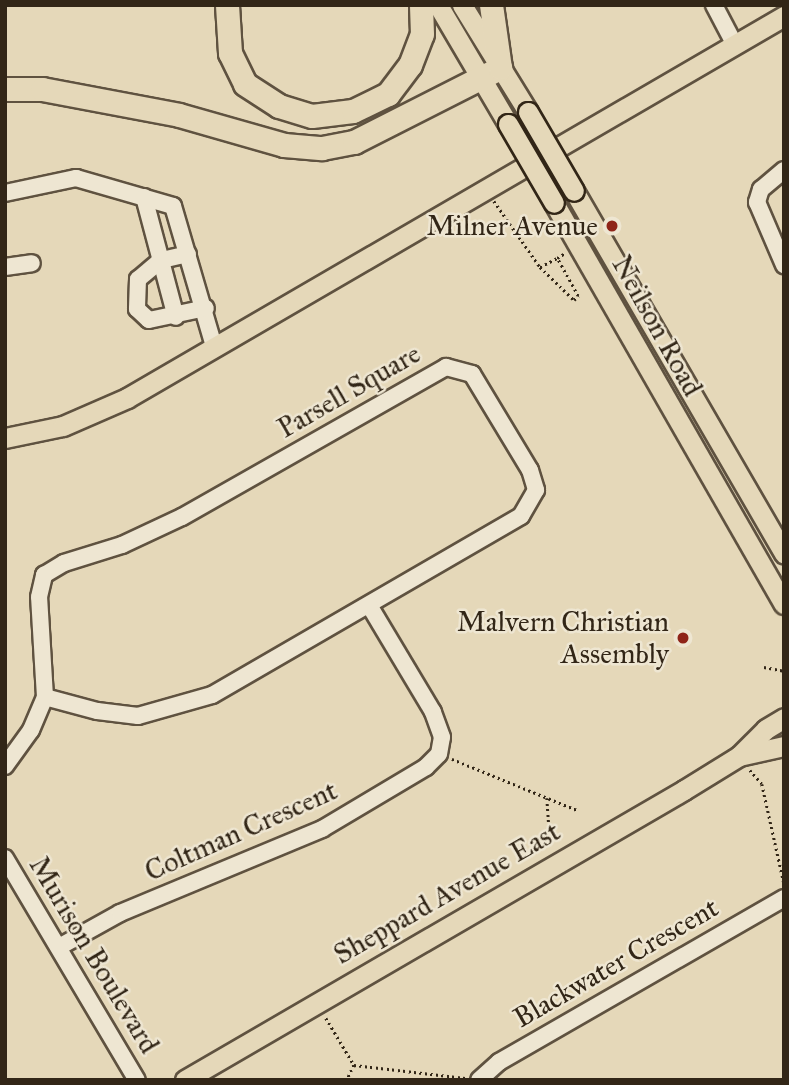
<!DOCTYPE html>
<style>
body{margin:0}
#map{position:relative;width:789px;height:1085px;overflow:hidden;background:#e5d8b9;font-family:"IM FELL Great Primer",serif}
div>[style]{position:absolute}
.path>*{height:2.5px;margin-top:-1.25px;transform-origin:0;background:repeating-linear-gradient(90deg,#322617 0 2px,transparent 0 5.5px)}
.roads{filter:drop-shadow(2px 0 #5f5240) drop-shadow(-2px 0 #5f5240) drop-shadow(0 2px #5f5240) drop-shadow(0 -2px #5f5240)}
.minor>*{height:16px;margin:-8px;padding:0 8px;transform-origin:8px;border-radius:8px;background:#eee6d2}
.major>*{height:19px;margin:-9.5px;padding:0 9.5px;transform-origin:9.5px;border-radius:9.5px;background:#e5d8b9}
.highway>*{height:23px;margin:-11.5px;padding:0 11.5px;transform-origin:11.5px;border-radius:11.5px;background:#e5d8b9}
.bridges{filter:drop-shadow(2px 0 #322617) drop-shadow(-2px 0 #322617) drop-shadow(0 2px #322617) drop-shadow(0 -2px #322617)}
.major-bridge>*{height:19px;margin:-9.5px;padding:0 9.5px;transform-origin:9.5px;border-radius:9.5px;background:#e5d8b9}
.dots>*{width:19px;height:19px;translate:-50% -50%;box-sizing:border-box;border:4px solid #eee6d2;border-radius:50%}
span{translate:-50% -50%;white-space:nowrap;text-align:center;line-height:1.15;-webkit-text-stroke:5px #eee6d2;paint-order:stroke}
.poi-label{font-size:28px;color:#322617}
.right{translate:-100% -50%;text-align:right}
.street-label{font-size:28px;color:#322617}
.frame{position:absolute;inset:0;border:7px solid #322617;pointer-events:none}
</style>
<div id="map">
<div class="path">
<div style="left:494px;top:201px;width:80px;rotate:55.1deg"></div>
<div style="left:540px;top:267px;width:47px;rotate:44.1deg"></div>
<div style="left:574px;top:300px;width:6px;rotate:-45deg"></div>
<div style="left:578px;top:296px;width:43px;rotate:-118.9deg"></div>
<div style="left:557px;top:258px;width:9px;rotate:-32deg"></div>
<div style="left:540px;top:267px;width:19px;rotate:-28deg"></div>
<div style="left:764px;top:667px;width:20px;rotate:11deg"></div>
<div style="left:452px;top:759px;width:135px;rotate:22.2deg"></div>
<div style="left:750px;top:770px;width:18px;rotate:49deg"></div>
<div style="left:762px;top:784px;width:101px;rotate:77.5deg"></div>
<div style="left:547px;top:798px;width:26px;rotate:86deg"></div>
<div style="left:326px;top:1018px;width:55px;rotate:59.2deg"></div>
<div style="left:354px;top:1065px;width:17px;rotate:115deg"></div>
<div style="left:354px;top:1065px;width:112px;rotate:6.7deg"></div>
</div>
<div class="roads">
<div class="minor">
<div style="left:714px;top:5px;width:45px;rotate:62.3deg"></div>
<div style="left:784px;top:170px;width:30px;rotate:140deg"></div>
<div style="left:761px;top:189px;width:14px;rotate:107deg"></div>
<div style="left:757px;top:202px;width:69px;rotate:66.8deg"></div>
<div style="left:5px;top:193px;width:73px;rotate:-11.9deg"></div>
<div style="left:76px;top:178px;width:101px;rotate:16.1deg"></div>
<div style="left:173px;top:206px;width:146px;rotate:73.7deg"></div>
<div style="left:144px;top:197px;width:124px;rotate:75.1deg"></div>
<div style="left:188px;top:254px;width:28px;rotate:167deg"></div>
<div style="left:161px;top:260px;width:30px;rotate:140deg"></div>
<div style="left:138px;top:279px;width:30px;rotate:92deg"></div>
<div style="left:137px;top:309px;width:16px;rotate:43deg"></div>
<div style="left:149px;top:320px;width:58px;rotate:-11.9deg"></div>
<div style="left:5px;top:267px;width:27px;rotate:-8deg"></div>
<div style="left:5px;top:766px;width:44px;rotate:-54.2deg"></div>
<div style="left:31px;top:730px;width:36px;rotate:-67deg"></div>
<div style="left:45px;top:697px;width:100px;rotate:-93.4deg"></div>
<div style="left:39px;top:597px;width:23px;rotate:-77deg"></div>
<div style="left:44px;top:575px;width:23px;rotate:-31deg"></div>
<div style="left:64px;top:563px;width:61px;rotate:-17.2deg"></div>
<div style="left:122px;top:545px;width:66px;rotate:-25deg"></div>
<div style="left:182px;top:517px;width:304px;rotate:-29.6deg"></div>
<div style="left:446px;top:367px;width:27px;rotate:15deg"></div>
<div style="left:472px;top:374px;width:112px;rotate:58.9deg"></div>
<div style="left:530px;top:470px;width:21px;rotate:73deg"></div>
<div style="left:536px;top:490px;width:30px;rotate:120deg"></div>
<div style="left:521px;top:516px;width:357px;rotate:149.9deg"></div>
<div style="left:212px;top:695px;width:77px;rotate:164.2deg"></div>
<div style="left:138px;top:716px;width:41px;rotate:-173deg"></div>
<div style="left:97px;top:711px;width:54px;rotate:-164.9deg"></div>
<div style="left:5px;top:858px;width:258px;rotate:59.3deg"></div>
<div style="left:59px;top:947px;width:70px;rotate:-29.1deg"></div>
<div style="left:120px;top:913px;width:219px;rotate:-22.6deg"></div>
<div style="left:322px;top:829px;width:121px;rotate:-30.8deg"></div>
<div style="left:426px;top:767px;width:18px;rotate:-45deg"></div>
<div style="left:439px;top:754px;width:17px;rotate:-80deg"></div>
<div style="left:442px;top:737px;width:27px;rotate:-110deg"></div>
<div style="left:433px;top:712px;width:125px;rotate:-120.9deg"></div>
<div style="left:479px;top:1080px;width:27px;rotate:-42deg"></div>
<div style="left:499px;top:1062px;width:329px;rotate:-29.9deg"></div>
</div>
<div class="major">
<div style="left:438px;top:5px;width:138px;rotate:59.5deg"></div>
<div style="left:462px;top:5px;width:126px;rotate:58.3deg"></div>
<div style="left:574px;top:191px;width:419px;rotate:59.9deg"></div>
<div style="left:554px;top:203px;width:462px;rotate:60.2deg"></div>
<div style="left:5px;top:438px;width:59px;rotate:-11.7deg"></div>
<div style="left:63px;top:426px;width:70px;rotate:-23.6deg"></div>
<div style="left:127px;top:398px;width:760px;rotate:-30.18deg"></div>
<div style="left:739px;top:756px;width:46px;rotate:-12.5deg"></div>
<div style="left:185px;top:1080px;width:577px;rotate:-30.16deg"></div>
<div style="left:684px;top:790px;width:65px;rotate:-31.7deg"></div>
<div style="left:739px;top:756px;width:38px;rotate:-45deg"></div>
<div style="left:766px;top:729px;width:21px;rotate:-31deg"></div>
</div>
<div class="highway">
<div style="left:227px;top:5px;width:48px;rotate:86.4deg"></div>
<div style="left:230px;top:53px;width:34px;rotate:64deg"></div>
<div style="left:245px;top:84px;width:40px;rotate:32.9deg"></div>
<div style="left:279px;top:106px;width:34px;rotate:17deg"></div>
<div style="left:312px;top:116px;width:41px;rotate:-7deg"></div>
<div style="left:353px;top:111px;width:39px;rotate:-26deg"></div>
<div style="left:388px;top:94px;width:36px;rotate:-53deg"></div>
<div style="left:410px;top:65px;width:33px;rotate:-69deg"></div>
<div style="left:422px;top:34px;width:29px;rotate:-92deg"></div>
<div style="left:5px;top:89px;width:37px"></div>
<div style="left:42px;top:89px;width:139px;rotate:10.7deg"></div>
<div style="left:179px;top:115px;width:109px;rotate:15.9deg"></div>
<div style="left:284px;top:145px;width:38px;rotate:5deg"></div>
<div style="left:322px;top:148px;width:33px;rotate:-11deg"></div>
<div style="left:354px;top:142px;width:164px;rotate:-26.9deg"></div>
<div style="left:500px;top:68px;width:64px;rotate:-98.1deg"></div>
</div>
</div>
<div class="bridges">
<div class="major-bridge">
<div style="left:528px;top:112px;width:91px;rotate:59.8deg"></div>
<div style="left:508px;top:124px;width:91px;rotate:59.8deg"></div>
</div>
</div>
<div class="dots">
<div style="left:612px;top:226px;background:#8f2418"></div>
<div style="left:683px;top:638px;background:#8f2418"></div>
</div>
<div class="poi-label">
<span class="right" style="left:598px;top:226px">Milner Avenue</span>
<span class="right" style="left:669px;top:638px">Malvern Christian<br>Assembly</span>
</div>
<div class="street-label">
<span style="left:657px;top:326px;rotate:61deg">Neilson Road</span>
<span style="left:349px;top:391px;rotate:-30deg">Parsell Square</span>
<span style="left:241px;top:831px;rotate:-24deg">Coltman Crescent</span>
<span style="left:447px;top:893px;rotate:-30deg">Sheppard Avenue East</span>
<span style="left:94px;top:955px;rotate:59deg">Murison Boulevard</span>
<span style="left:616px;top:963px;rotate:-30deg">Blackwater Crescent</span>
</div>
<div class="frame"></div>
</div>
